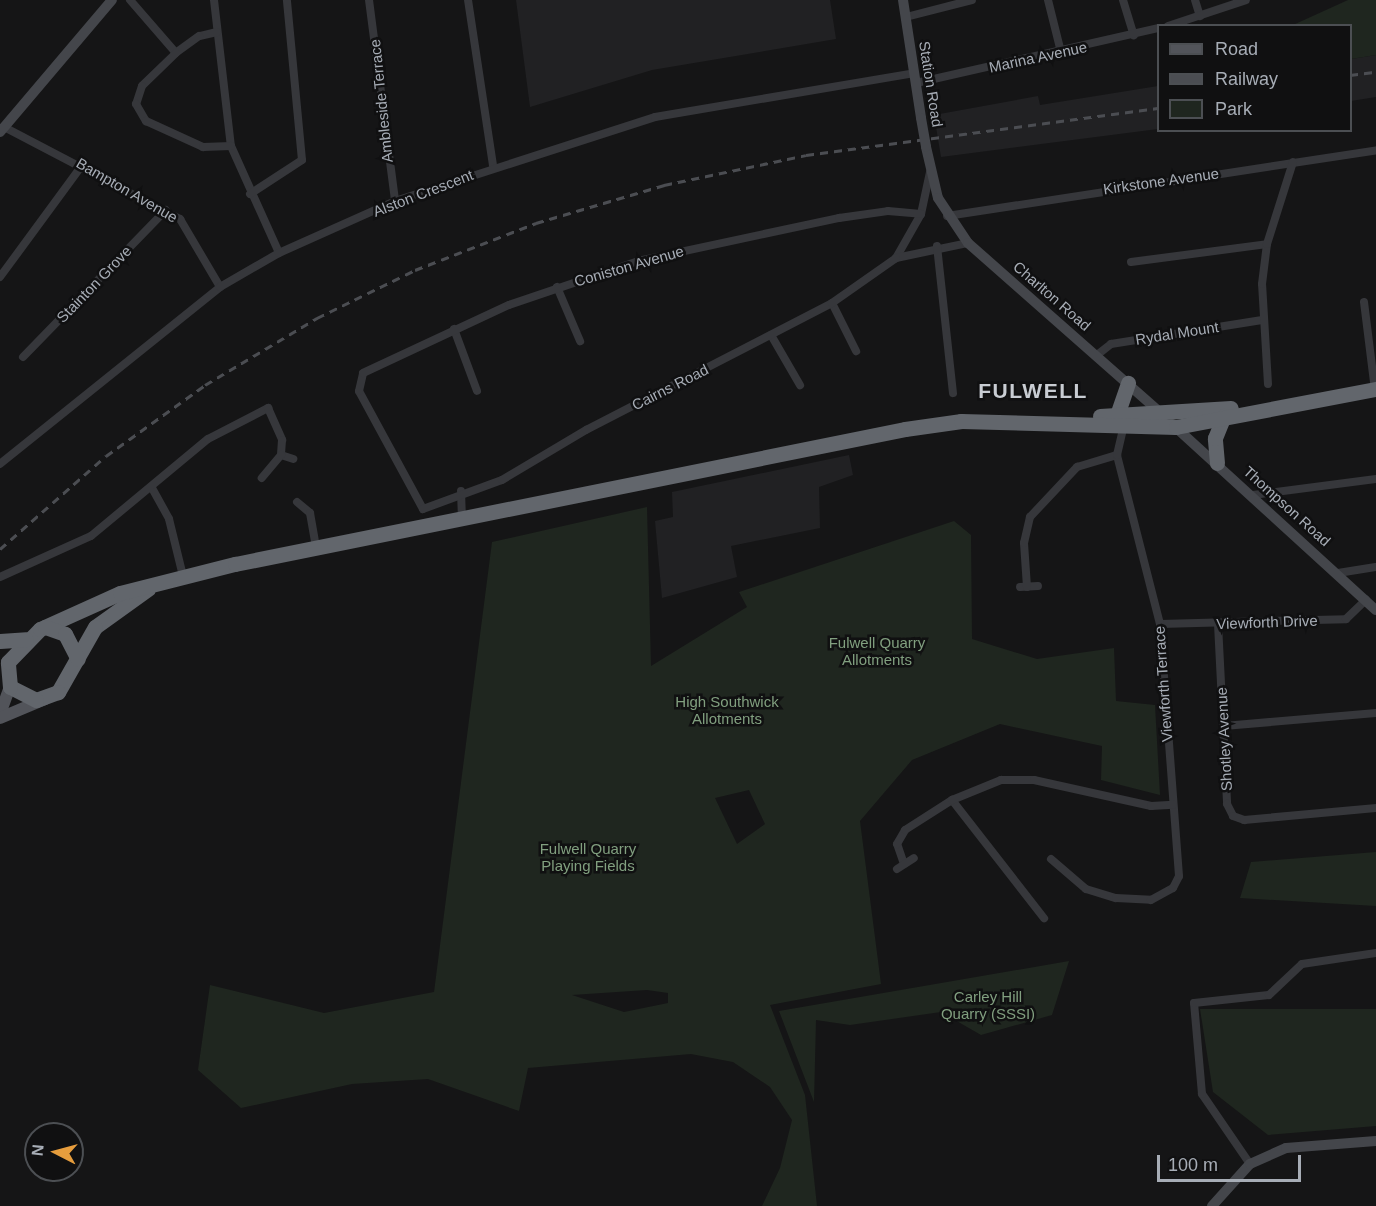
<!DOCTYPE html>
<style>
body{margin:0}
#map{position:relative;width:1376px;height:1206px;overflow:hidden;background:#151516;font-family:Helvetica,sans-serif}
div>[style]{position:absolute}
.built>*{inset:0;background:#212123}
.green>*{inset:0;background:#1f261f}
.street>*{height:8px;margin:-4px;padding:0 4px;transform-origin:4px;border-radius:4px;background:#36373b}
.secondary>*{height:10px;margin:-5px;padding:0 5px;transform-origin:5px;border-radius:5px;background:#44464b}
.primary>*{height:12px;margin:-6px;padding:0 6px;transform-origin:6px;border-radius:6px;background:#52545a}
.highway>*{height:15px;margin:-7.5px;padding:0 7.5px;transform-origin:7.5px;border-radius:7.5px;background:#62666c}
.rail>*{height:3px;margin-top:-1.5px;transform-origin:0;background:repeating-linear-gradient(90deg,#4b4d52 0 8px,transparent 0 14px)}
.secondary-bridge>*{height:10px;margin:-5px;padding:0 5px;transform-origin:5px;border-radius:5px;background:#44464b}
span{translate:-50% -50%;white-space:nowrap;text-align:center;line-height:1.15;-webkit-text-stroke:5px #101011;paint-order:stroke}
.street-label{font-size:15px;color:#a7adb6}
.park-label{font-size:15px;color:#819f7f}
.district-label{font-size:21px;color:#c8ccd2;font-weight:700;letter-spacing:1.5px}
.legend{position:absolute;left:1157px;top:24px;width:195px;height:108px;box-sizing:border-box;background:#101011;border:2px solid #4c4f53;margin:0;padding:8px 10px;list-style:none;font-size:18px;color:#a7adb6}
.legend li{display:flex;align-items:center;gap:12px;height:30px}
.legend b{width:30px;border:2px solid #4c4f53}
.north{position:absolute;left:24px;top:1122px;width:60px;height:60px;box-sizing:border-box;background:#101011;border:2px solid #4c4f53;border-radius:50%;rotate:276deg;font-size:16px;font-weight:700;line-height:24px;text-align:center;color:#a7adb6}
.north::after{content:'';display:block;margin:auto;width:21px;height:27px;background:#e69d3d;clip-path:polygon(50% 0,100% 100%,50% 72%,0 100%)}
.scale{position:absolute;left:1157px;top:1155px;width:144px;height:27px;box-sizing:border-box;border:3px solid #a7adb6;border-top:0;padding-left:8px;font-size:18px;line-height:21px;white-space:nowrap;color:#a7adb6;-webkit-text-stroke:4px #101011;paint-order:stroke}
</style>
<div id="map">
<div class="built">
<div style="clip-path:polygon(516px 0,830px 0,836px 39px,652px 70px,530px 107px)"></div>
<div style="clip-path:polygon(1376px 55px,1376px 97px,1351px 101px,1351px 59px)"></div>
<div style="clip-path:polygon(1158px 86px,1158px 129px,941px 157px,934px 115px,1038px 96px,1040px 105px)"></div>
<div style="clip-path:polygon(849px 455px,853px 475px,819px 487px,820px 528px,731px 546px,737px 577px,662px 598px,655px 521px,673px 517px,672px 492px)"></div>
</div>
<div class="green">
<div style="clip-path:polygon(1348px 0,1376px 0,1376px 55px,1351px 59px,1350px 26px,1293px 25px)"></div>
<div style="clip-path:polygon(evenodd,647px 507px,651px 666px,747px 607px,739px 592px,954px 521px,971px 535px,972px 639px,1037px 659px,1114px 648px,1116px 701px,1155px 705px,1160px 795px,1101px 780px,1102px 746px,1000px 724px,912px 760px,860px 821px,881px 984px,770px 1005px,805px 1095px,817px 1206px,762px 1206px,780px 1168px,792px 1120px,770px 1087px,733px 1062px,691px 1054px,528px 1068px,519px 1111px,428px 1079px,352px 1084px,241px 1108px,198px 1070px,210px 985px,324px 1013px,434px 992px,492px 542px,647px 507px,749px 790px,765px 824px,737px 844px,715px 798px,749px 790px,647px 507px,647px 990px,668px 993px,668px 1003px,624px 1012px,572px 995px,647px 990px)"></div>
<div style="clip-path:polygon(1376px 852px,1376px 906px,1240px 898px,1251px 862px)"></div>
<div style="clip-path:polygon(1069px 961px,1052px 1015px,981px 1035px,941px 1012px,850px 1025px,816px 1020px,814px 1102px,779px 1011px)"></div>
<div style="clip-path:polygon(1200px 1009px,1376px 1009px,1376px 1126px,1268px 1135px,1213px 1092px)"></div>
</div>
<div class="street">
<div style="left:130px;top:0;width:70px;rotate:49deg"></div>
<div style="left:214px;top:0;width:147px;rotate:83.4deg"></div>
<div style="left:231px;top:146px;width:117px;rotate:65.8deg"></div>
<div style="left:369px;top:0;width:203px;rotate:82.6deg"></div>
<div style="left:468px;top:0;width:168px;rotate:81.4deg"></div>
<div style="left:1048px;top:0;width:54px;rotate:76deg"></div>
<div style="left:1123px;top:0;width:37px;rotate:73deg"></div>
<div style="left:1195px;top:0;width:17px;rotate:73deg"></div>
<div style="left:906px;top:17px;width:68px;rotate:-14.4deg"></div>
<div style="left:1168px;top:26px;width:82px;rotate:-18.4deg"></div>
<div style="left:217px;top:32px;width:18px;rotate:167deg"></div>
<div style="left:199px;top:36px;width:29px;rotate:144deg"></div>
<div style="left:176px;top:53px;width:47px;rotate:135.9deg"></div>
<div style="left:142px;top:86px;width:19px;rotate:108deg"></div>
<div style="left:136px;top:104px;width:20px;rotate:60deg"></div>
<div style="left:146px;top:121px;width:63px;rotate:24.5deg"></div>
<div style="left:203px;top:147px;width:28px;rotate:-2deg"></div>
<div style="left:916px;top:83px;width:248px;rotate:-12.8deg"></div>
<div style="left:4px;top:127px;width:199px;rotate:27.6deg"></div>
<div style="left:180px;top:219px;width:79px;rotate:59.5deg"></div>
<div style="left:930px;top:172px;width:43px;rotate:102.1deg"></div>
<div style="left:921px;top:214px;width:51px;rotate:119.6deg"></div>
<div style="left:896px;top:258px;width:74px;rotate:-11.8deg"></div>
<div style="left:250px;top:194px;width:62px;rotate:-33.2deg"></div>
<div style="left:302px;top:160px;width:161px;rotate:-95.4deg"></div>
<div style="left:947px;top:216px;width:434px;rotate:-8.7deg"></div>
<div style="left:937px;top:246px;width:148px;rotate:83.8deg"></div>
<div style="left:1131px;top:262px;width:137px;rotate:-7.5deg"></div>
<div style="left:0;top:277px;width:140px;rotate:-53.7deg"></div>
<div style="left:557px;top:287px;width:59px;rotate:66.9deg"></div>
<div style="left:1364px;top:302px;width:89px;rotate:82.9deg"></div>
<div style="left:832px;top:303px;width:54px;rotate:63.4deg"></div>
<div style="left:454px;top:329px;width:66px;rotate:69.6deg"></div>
<div style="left:771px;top:335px;width:58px;rotate:59.9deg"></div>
<div style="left:1097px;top:355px;width:18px;rotate:-38deg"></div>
<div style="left:1111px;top:344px;width:153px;rotate:-9deg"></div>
<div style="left:23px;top:357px;width:205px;rotate:-45.8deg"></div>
<div style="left:1268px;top:384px;width:100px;rotate:-93.4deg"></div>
<div style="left:1262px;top:284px;width:40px;rotate:-82.9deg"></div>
<div style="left:1267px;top:244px;width:86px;rotate:-72.4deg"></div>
<div style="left:281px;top:455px;width:13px;rotate:18deg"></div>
<div style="left:0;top:464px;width:282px;rotate:-38.8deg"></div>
<div style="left:220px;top:287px;width:68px;rotate:-30deg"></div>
<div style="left:279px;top:253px;width:127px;rotate:-24.1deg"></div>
<div style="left:395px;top:201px;width:273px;rotate:-17.9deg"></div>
<div style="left:655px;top:117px;width:263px;rotate:-9.6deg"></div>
<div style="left:152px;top:488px;width:35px;rotate:61deg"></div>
<div style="left:169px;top:519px;width:59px;rotate:76.2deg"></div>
<div style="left:461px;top:491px;width:26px;rotate:88deg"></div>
<div style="left:1253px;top:495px;width:124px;rotate:-7.4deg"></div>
<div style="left:297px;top:502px;width:17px;rotate:40deg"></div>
<div style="left:310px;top:513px;width:36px;rotate:80deg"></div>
<div style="left:423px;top:509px;width:134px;rotate:-118.5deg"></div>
<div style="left:359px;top:391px;width:18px;rotate:-77deg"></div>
<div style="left:363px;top:373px;width:161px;rotate:-25deg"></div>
<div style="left:509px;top:305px;width:136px;rotate:-18.8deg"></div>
<div style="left:638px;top:261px;width:206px;rotate:-12.1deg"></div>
<div style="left:839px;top:218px;width:49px;rotate:-8.1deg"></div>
<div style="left:888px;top:211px;width:33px;rotate:5deg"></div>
<div style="left:423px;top:509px;width:84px;rotate:-20.2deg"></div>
<div style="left:502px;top:480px;width:98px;rotate:-30.8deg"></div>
<div style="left:586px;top:430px;width:277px;rotate:-27.3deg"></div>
<div style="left:832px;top:303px;width:78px;rotate:-35.1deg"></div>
<div style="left:1338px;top:573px;width:38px;rotate:-9deg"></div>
<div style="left:0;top:577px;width:100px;rotate:-24.3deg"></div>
<div style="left:91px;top:536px;width:152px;rotate:-39.7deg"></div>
<div style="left:208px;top:439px;width:68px;rotate:-27.3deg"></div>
<div style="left:268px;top:408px;width:35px;rotate:66deg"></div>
<div style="left:282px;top:440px;width:15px;rotate:94deg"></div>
<div style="left:281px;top:455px;width:30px;rotate:130deg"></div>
<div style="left:1020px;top:587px;width:18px;rotate:-3deg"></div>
<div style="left:1027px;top:587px;width:44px;rotate:-93.9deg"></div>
<div style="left:1024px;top:543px;width:27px;rotate:-77deg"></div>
<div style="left:1030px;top:517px;width:69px;rotate:-46.8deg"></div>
<div style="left:1077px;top:467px;width:42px;rotate:-16.7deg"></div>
<div style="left:1160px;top:624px;width:186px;rotate:-1.5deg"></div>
<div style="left:1346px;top:619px;width:28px;rotate:-44deg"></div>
<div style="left:1218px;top:624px;width:180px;rotate:87.1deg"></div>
<div style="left:1227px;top:804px;width:13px;rotate:63deg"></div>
<div style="left:1233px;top:816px;width:12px;rotate:20deg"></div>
<div style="left:1244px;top:820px;width:133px;rotate:-5.2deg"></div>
<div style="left:1224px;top:726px;width:153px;rotate:-4.9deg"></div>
<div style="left:952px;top:800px;width:150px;rotate:52.1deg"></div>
<div style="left:1051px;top:859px;width:46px;rotate:40.6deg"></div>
<div style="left:1086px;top:889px;width:31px;rotate:17deg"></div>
<div style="left:1116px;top:898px;width:35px;rotate:3deg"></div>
<div style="left:1151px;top:900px;width:25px;rotate:-29deg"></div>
<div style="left:1173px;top:888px;width:13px;rotate:-63deg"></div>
<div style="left:1179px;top:876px;width:253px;rotate:-94.3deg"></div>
<div style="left:1160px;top:624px;width:174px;rotate:-104.3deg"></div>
<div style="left:1117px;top:455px;width:31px;rotate:-77deg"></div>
<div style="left:904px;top:864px;width:21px;rotate:-109deg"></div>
<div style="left:897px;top:844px;width:16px;rotate:-60deg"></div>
<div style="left:905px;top:830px;width:56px;rotate:-32.6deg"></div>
<div style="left:952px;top:800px;width:53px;rotate:-22.2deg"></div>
<div style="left:1001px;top:780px;width:33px"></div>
<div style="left:1034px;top:780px;width:120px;rotate:12.5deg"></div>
<div style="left:1151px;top:806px;width:22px;rotate:-3deg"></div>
<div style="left:897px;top:869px;width:20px;rotate:-33deg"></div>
<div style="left:1250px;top:1164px;width:85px;rotate:-124.4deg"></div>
<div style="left:1202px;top:1094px;width:91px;rotate:-95deg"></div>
<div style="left:1194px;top:1003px;width:75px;rotate:-6.1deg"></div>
<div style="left:1269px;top:995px;width:45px;rotate:-43.2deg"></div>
<div style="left:1302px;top:964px;width:75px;rotate:-8.5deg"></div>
</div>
<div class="secondary">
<div style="left:903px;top:0;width:119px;rotate:81.3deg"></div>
<div style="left:0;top:132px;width:173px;rotate:-49.7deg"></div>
<div style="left:926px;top:147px;width:52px;rotate:76.8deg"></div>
<div style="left:938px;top:198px;width:54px;rotate:56.3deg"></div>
<div style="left:968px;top:243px;width:257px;rotate:41.4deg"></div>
<div style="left:1172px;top:424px;width:276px;rotate:42.4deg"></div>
<div style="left:1212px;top:1206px;width:57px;rotate:-47.9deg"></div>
<div style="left:1250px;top:1164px;width:39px;rotate:-24deg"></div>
<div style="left:1286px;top:1148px;width:90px;rotate:-4.4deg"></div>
</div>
<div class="primary">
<div style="left:0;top:714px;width:29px;rotate:-70deg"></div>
<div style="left:0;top:718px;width:49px;rotate:-22.9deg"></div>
</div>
<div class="highway">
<div style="left:1117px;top:415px;width:34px;rotate:-71deg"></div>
<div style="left:1100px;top:416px;width:131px;rotate:-3.5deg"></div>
<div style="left:1217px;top:463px;width:25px;rotate:-95deg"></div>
<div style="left:1215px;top:438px;width:24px;rotate:-68deg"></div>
<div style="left:148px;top:589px;width:65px;rotate:144.4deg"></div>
<div style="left:95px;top:627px;width:75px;rotate:119.6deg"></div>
<div style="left:58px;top:692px;width:23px;rotate:160deg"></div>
<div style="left:36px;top:700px;width:29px;rotate:-153deg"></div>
<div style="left:10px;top:687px;width:25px;rotate:-95deg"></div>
<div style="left:8px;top:662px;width:46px;rotate:-45.9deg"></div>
<div style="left:40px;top:629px;width:88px;rotate:-24.2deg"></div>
<div style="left:120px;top:593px;width:119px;rotate:-14.2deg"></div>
<div style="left:235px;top:564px;width:683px;rotate:-11.39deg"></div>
<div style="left:905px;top:429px;width:57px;rotate:-8.1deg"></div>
<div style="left:961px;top:421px;width:215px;rotate:1.6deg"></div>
<div style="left:1176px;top:427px;width:204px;rotate:-10.8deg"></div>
<div style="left:45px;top:627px;width:21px;rotate:19deg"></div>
<div style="left:65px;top:634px;width:28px;rotate:63deg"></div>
<div style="left:0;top:641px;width:26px;rotate:-4deg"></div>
</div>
<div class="rail">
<div style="left:1350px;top:75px;width:26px;rotate:-7deg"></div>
<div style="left:0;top:549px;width:141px;rotate:-41.3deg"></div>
<div style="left:106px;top:456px;width:122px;rotate:-35.6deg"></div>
<div style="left:205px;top:385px;width:131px;rotate:-30.9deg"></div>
<div style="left:317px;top:318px;width:109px;rotate:-26.1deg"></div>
<div style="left:415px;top:270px;width:130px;rotate:-21.2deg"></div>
<div style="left:536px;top:223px;width:134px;rotate:-16.5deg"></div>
<div style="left:664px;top:185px;width:145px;rotate:-11.9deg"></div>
<div style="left:806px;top:155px;width:355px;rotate:-7.6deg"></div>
</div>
<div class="secondary-bridge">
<div style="left:921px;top:118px;width:29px;rotate:80deg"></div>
</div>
<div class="street-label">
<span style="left:1038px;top:57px;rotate:-12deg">Marina Avenue</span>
<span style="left:931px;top:84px;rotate:81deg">Station Road</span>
<span style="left:381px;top:101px;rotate:-96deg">Ambleside Terrace</span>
<span style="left:1161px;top:181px;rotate:-8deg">Kirkstone Avenue</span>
<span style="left:127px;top:190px;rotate:30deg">Bampton Avenue</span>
<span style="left:423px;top:193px;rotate:-21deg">Alston Crescent</span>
<span style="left:629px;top:266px;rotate:-16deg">Coniston Avenue</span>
<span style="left:94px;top:284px;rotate:-46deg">Stainton Grove</span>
<span style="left:1052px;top:296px;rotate:41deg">Charlton Road</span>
<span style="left:1177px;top:333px;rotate:-9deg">Rydal Mount</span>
<span style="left:670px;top:387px;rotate:-27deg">Cairns Road</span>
<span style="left:1287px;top:506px;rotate:42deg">Thompson Road</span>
<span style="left:1267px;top:622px;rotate:-2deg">Viewforth Drive</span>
<span style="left:1163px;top:684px;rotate:-94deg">Viewforth Terrace</span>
<span style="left:1224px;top:739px;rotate:-93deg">Shotley Avenue</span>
</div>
<div class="park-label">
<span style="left:877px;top:651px">Fulwell Quarry<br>Allotments</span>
<span style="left:727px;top:710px">High Southwick<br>Allotments</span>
<span style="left:588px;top:857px">Fulwell Quarry<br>Playing Fields</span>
<span style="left:988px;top:1005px">Carley Hill<br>Quarry (SSSI)</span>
</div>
<div class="district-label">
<span style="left:1033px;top:391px">FULWELL</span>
</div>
<ul class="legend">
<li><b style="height:8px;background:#52545a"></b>Road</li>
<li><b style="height:8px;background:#4b4d52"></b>Railway</li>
<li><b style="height:16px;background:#1f261f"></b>Park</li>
</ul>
<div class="north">N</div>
<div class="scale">100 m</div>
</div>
